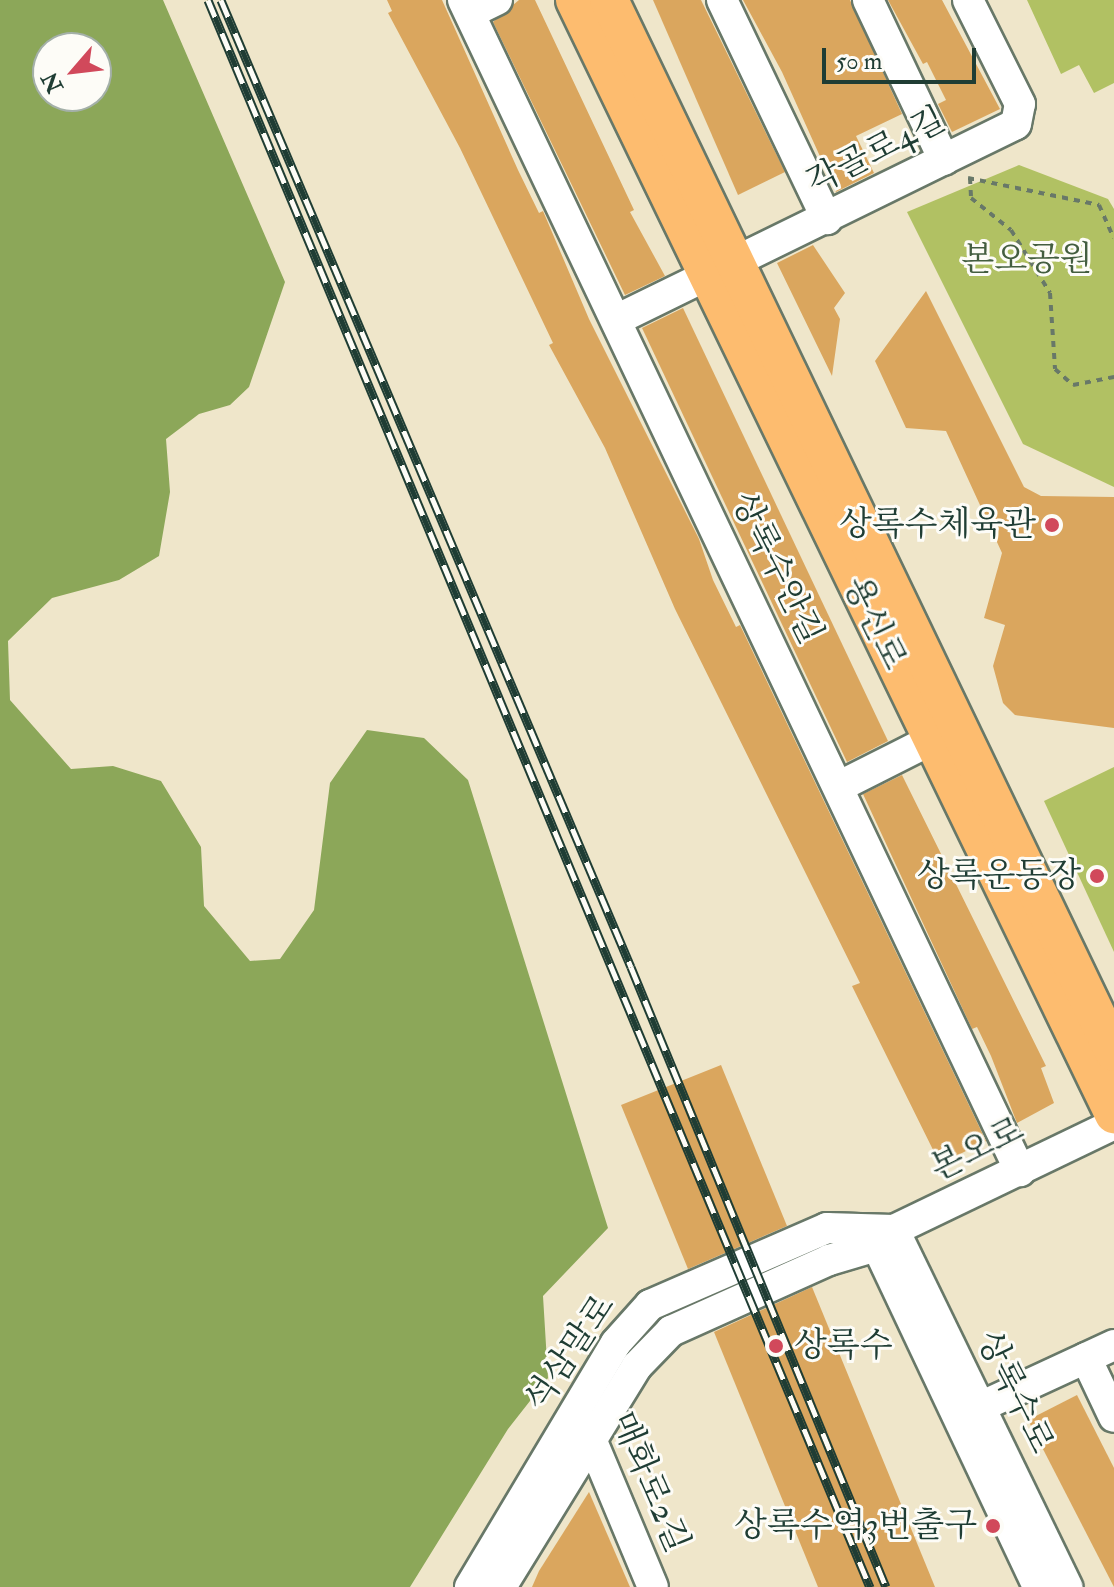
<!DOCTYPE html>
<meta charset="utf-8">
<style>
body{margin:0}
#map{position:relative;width:1114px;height:1587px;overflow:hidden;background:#efe6ca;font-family:"IM FELL Double Pica","Noto Serif KR",serif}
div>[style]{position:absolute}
.green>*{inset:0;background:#b1c163}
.forest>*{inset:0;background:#8ca759}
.building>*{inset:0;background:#daa65e}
.path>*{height:4px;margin-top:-2px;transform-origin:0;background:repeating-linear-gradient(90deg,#687868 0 6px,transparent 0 12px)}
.roads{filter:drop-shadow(2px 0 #687868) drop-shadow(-2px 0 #687868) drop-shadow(0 2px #687868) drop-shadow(0 -2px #687868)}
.minor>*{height:30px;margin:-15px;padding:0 15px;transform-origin:15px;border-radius:15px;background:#fff}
.major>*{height:38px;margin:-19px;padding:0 19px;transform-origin:19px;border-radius:19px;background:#fdbc6f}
.rail>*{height:9px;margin-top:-4.5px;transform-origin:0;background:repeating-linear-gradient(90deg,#fdfcf7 0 18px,#1f3d34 0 36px);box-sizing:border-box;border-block:2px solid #1f3d34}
.dots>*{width:22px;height:22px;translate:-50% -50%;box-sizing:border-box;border:4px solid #fdfcf7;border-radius:50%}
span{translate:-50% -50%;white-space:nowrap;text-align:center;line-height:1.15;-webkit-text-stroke:6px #fdfcf7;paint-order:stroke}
.street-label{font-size:34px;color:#1f3d34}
.park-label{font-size:34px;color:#445e40}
.poi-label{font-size:34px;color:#1f3d34}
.right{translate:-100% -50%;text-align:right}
.left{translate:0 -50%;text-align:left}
.north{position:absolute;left:32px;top:32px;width:80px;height:80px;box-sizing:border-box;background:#fdfcf7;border:2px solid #a4b0a9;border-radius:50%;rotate:242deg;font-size:22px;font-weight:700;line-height:32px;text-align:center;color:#1f3d34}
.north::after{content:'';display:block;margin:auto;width:28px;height:36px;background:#d1495b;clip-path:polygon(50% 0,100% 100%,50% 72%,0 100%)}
.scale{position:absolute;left:822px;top:48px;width:154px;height:36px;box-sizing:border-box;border:4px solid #1f3d34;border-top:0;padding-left:10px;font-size:24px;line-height:28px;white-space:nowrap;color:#1f3d34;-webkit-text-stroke:6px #fdfcf7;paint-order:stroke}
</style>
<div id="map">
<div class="green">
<div style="clip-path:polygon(1027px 0,1114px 0,1114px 83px,1094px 93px,1079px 65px,1061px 74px)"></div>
<div style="clip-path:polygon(1019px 165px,1108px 199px,1114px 209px,1114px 487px,1023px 444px,907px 212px)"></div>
<div style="clip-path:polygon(1114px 767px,1114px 952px,1044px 801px)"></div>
</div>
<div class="forest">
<div style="clip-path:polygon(evenodd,0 0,163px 0,285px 282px,249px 387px,230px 405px,199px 414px,166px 439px,170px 492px,159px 556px,119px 580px,52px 598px,8px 641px,10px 700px,71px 769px,113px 766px,161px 781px,201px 847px,204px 906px,250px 961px,280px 959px,314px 910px,330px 783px,367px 730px,424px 738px,468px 780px,608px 1228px,543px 1296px,548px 1378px,508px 1429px,410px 1587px,0 1587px,0 0,48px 48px,96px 48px,96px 96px,48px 96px,48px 48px)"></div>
</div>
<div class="building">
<div style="clip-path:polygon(387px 0,442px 0,518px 170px,539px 213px,543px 211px,589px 319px,699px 539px,713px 580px,736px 627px,740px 625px,986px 1141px,940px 1164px,852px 986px,860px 983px,675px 609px,605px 448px,549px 345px,553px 343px,460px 148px,388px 13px,392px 11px)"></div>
<div style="clip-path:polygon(519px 0,535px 0,634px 210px,630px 212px,665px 276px,625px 295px,493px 22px)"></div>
<div style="clip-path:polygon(653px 0,701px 0,785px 172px,738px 195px)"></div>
<div style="clip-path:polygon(743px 0,850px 0,902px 114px,856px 136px,874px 173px,836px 192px,782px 72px)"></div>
<div style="clip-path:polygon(888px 0,942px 0,1000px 109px,952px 132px,938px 104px,946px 100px,927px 62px,923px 64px)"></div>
<div style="clip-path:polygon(813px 245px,845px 293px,834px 308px,840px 319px,832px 376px,777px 263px)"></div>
<div style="clip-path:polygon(926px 291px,1024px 487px,1041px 496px,1114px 497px,1114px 728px,1015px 715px,1003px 703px,993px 666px,1005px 625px,984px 618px,1002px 553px,946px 431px,906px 428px,875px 361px)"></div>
<div style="clip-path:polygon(683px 308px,888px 741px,847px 762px,642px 328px)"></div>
<div style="clip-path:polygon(902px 775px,1046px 1066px,1041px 1068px,1054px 1103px,1017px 1123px,991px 1056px,977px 1027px,972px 1029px,863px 794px)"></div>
<div style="clip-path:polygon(721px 1065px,787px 1226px,688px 1269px,621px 1105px)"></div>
<div style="clip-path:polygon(812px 1287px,935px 1587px,818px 1587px,714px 1332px)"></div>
<div style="clip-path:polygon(1077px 1395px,1114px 1468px,1114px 1587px,1028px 1420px)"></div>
<div style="clip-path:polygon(589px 1492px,630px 1587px,532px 1587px,539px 1571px)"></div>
</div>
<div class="path">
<div style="left:968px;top:178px;width:134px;rotate:11.6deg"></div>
<div style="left:1099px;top:205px;width:36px;rotate:66deg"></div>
<div style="left:970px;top:178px;width:20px;rotate:87deg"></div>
<div style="left:971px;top:198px;width:51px;rotate:38.7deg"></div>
<div style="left:1011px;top:230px;width:74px;rotate:58.2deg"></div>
<div style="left:1050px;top:293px;width:76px;rotate:86.2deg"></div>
<div style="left:1055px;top:369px;width:24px;rotate:42deg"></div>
<div style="left:1073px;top:385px;width:42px;rotate:-11deg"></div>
</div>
<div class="roads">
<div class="minor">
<div style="left:463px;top:0;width:1297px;rotate:64.56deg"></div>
<div style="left:722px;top:0;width:243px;rotate:64.4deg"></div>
<div style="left:868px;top:0;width:177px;rotate:64.6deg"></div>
<div style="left:470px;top:13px;width:30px;rotate:-26deg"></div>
<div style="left:616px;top:320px;width:445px;rotate:-26.1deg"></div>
<div style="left:1016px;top:124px;width:20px;rotate:-79deg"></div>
<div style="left:1020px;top:104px;width:116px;rotate:-116.6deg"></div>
<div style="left:840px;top:786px;width:102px;rotate:-26.8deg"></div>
<div style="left:877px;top:1246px;width:377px;rotate:64.7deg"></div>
<div style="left:1086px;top:1358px;width:65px;rotate:64.6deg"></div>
<div style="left:980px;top:1407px;width:148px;rotate:-24.8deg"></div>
<div style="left:586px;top:1427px;width:173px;rotate:67.3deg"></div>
<div style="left:470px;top:1587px;width:284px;rotate:-59.1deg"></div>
<div style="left:616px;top:1343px;width:51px;rotate:-48.2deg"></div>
<div style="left:650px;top:1305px;width:193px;rotate:-23.5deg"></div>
<div style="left:827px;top:1228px;width:67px;rotate:1.7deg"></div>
<div style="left:894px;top:1230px;width:397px;rotate:64.1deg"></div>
<div style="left:501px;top:1587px;width:259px;rotate:-58.4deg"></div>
<div style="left:637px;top:1366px;width:49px;rotate:-45.8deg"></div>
<div style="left:671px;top:1331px;width:173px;rotate:-24.2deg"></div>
<div style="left:829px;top:1260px;width:50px;rotate:-16.3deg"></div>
<div style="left:877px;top:1246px;width:23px;rotate:-43deg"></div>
<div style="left:894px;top:1230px;width:244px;rotate:-25.7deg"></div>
</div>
<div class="major">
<div style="left:575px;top:0;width:1238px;rotate:64.18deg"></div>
<div style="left:609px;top:0;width:1167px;rotate:64.36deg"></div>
</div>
</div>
<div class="rail">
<div style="left:208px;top:0;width:1720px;rotate:67.36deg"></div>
<div style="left:221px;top:0;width:1050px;rotate:67.02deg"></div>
<div style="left:631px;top:967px;width:670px;rotate:67.64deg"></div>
</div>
<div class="dots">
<div style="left:1052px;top:525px;background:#d1495b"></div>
<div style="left:1097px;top:876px;background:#d1495b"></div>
<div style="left:776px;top:1346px;background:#d1495b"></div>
<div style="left:993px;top:1526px;background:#d1495b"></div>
</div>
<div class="street-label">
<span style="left:876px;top:151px;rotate:-27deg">각골로4길</span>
<span style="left:777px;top:568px;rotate:64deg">상록수안길</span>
<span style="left:875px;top:623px;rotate:64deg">용신로</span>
<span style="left:977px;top:1149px;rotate:-26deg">본오로</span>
<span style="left:570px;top:1353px;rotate:-56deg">석삼말로</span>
<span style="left:1015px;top:1392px;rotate:64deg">상록수로</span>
<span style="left:650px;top:1482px;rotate:67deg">매화로2길</span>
</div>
<div class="park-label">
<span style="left:1027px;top:260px">본오공원</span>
</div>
<div class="poi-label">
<span class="right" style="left:1036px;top:525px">상록수체육관</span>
<span class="right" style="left:1081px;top:876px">상록운동장</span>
<span class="left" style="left:794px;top:1346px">상록수</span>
<span class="right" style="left:977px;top:1526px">상록수역3번출구</span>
</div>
<div class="north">N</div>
<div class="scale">50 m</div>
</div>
